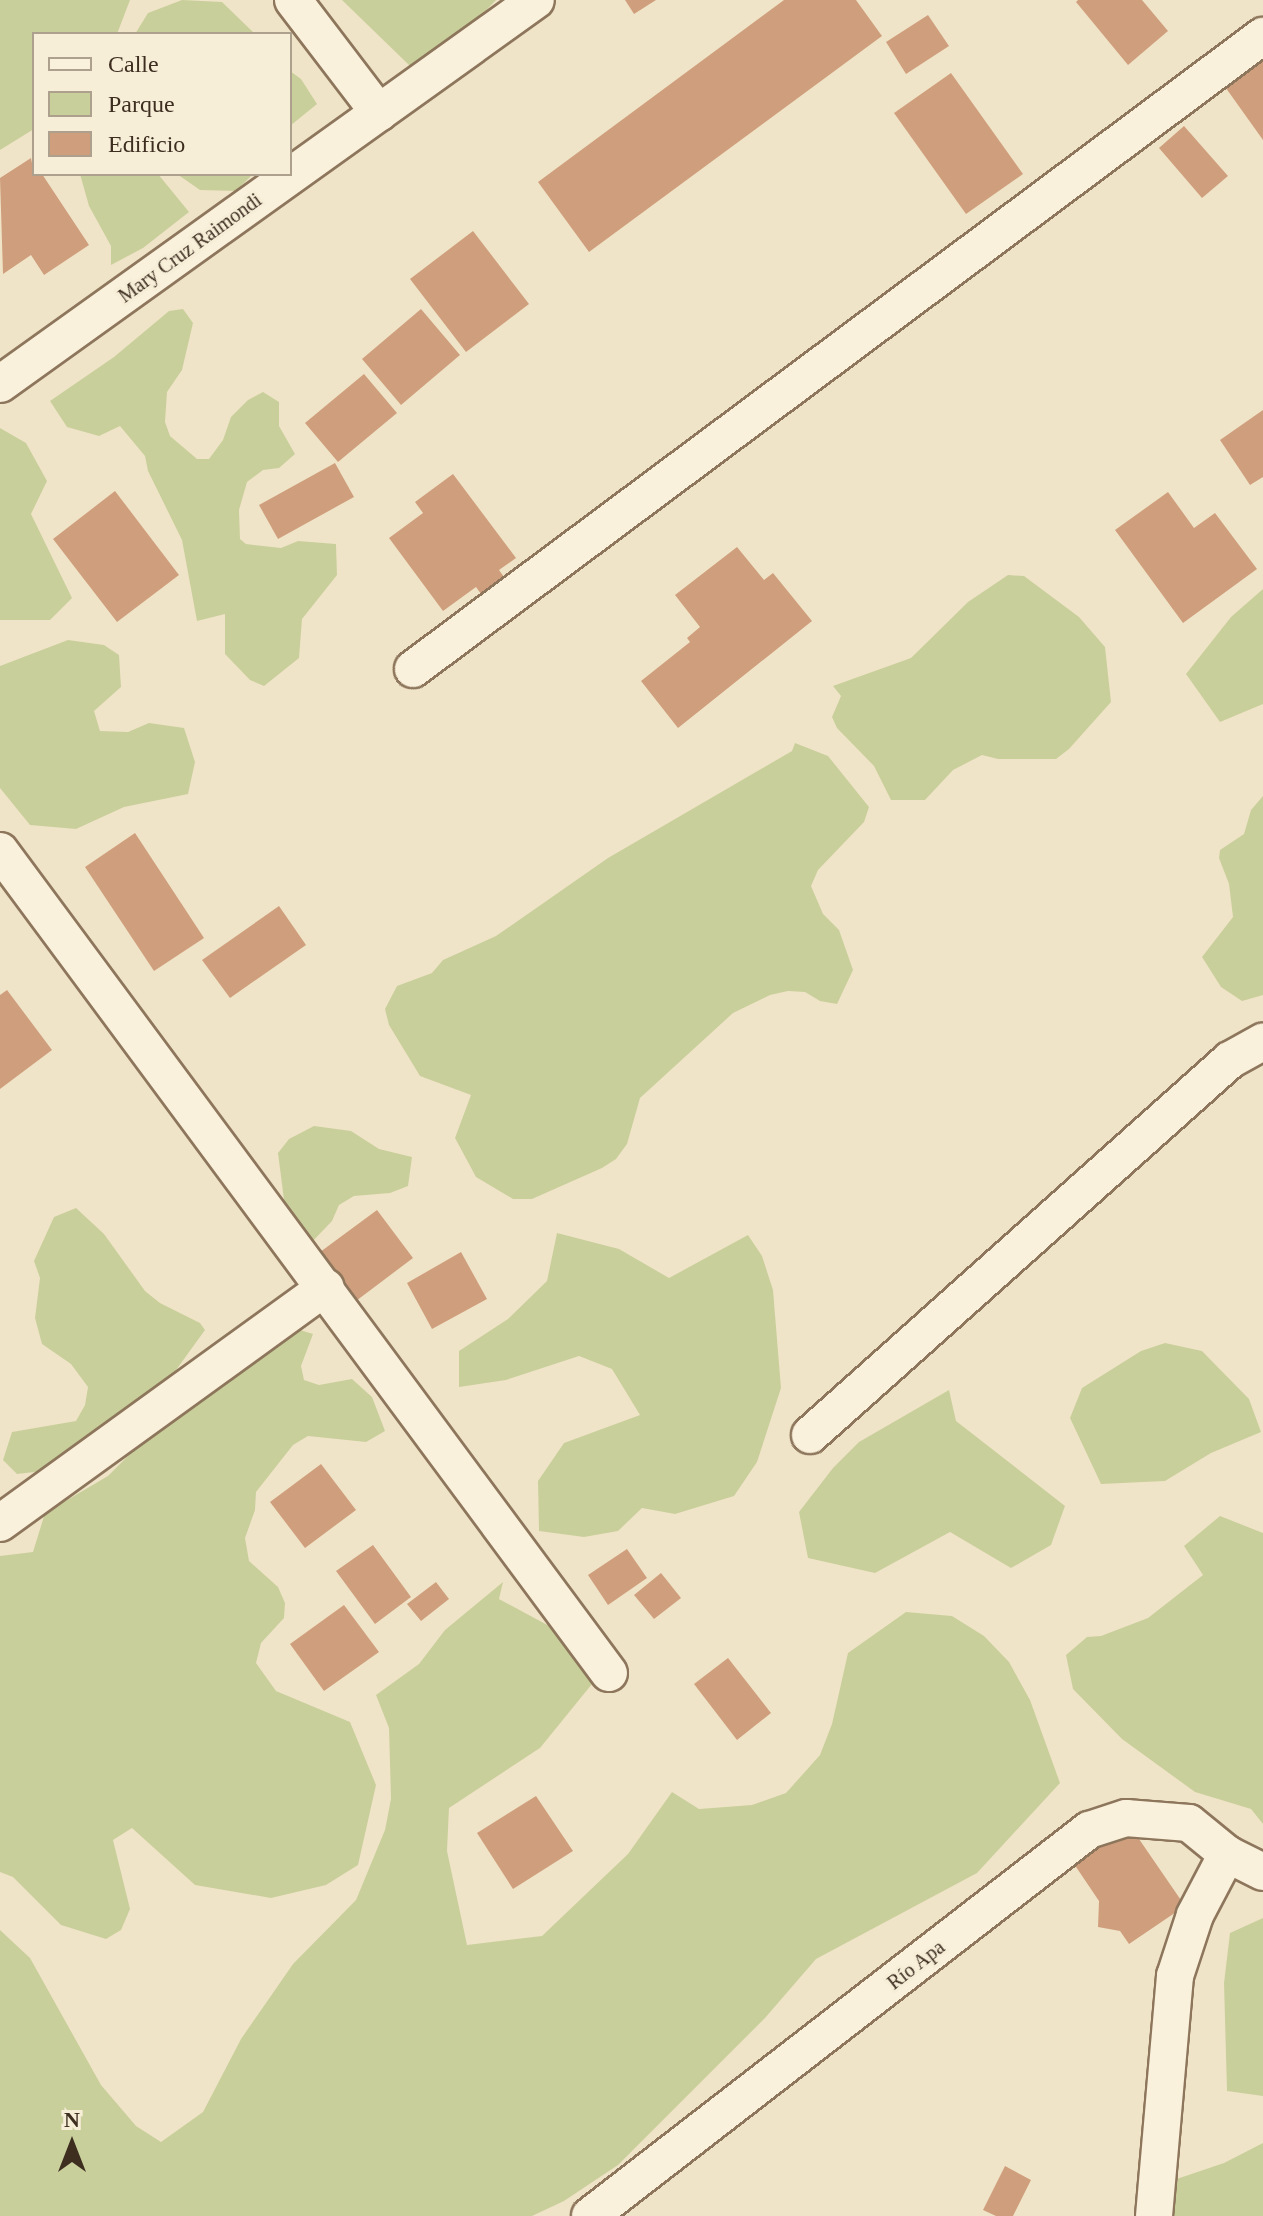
<!DOCTYPE html>
<meta charset="utf-8">
<style>
body{margin:0}
#map{position:relative;width:1263px;height:2216px;overflow:hidden;background:#f0e4c8;font-family:Georgia,serif}
div>[style]{position:absolute}
.green>*{inset:0;background:#c9cf9b}
.building>*{inset:0;background:#cf9f7d}
.roads{filter:drop-shadow(2px 0 #8d765c) drop-shadow(-2px 0 #8d765c) drop-shadow(0 2px #8d765c) drop-shadow(0 -2px #8d765c)}
.minor>*{height:36px;margin:-18px;padding:0 18px;transform-origin:18px;border-radius:18px;background:#faf1dc}
span{translate:-50% -50%;white-space:nowrap;text-align:center;line-height:1.15;-webkit-text-stroke:6px #f7eed8;paint-order:stroke}
.street-label{font-size:20px;color:#3d2e20}
.legend{position:absolute;left:32px;top:32px;width:260px;height:144px;box-sizing:border-box;background:#f7eed8;border:2px solid #ada18e;margin:0;padding:10px 14px;list-style:none;font-size:24px;color:#3d2e20}
.legend li{display:flex;align-items:center;gap:16px;height:40px}
.legend b{width:40px;border:2px solid #ada18e}
.north{position:absolute;left:32px;top:2104px;width:80px;height:80px;-webkit-text-stroke:6px #f7eed8;paint-order:stroke;rotate:0deg;font-size:22px;font-weight:700;line-height:32px;text-align:center;color:#3d2e20}
.north::after{content:'';display:block;margin:auto;width:28px;height:36px;background:#3d2e20;clip-path:polygon(50% 0,100% 100%,50% 72%,0 100%)}
</style>
<div id="map">
<div class="green">
<div style="clip-path:polygon(0 0,130px 0,117px 34px,34px 34px,34px 129px,0 150px)"></div>
<div style="clip-path:polygon(182px 0,222px 2px,255px 34px,135px 34px,148px 13px)"></div>
<div style="clip-path:polygon(342px 0,496px 0,434px 64px,410px 66px)"></div>
<div style="clip-path:polygon(290px 71px,301px 79px,317px 104px,290px 126px)"></div>
<div style="clip-path:polygon(80px 174px,158px 174px,189px 212px,143px 248px,111px 265px,111px 246px,89px 206px)"></div>
<div style="clip-path:polygon(177px 174px,253px 174px,236px 191px,200px 190px)"></div>
<div style="clip-path:polygon(183px 309px,193px 323px,182px 370px,167px 392px,165px 422px,170px 436px,197px 459px,209px 459px,223px 440px,231px 417px,248px 400px,263px 392px,279px 402px,279px 426px,295px 454px,279px 468px,263px 470px,247px 482px,239px 510px,240px 539px,246px 544px,281px 548px,298px 541px,336px 544px,337px 575px,302px 619px,299px 658px,264px 686px,250px 680px,225px 654px,225px 614px,197px 621px,182px 540px,148px 471px,145px 456px,120px 426px,99px 436px,67px 427px,50px 401px,114px 357px,169px 311px)"></div>
<div style="clip-path:polygon(0 428px,26px 443px,47px 481px,31px 514px,72px 598px,50px 620px,0 620px)"></div>
<div style="clip-path:polygon(1008px 575px,1024px 576px,1079px 617px,1105px 647px,1111px 702px,1069px 749px,1056px 759px,998px 759px,982px 755px,953px 770px,925px 800px,891px 800px,874px 766px,837px 728px,832px 717px,841px 696px,833px 686px,911px 658px,968px 602px)"></div>
<div style="clip-path:polygon(1263px 589px,1263px 704px,1220px 722px,1186px 674px,1231px 617px)"></div>
<div style="clip-path:polygon(68px 640px,104px 645px,119px 655px,121px 687px,94px 711px,100px 731px,128px 732px,149px 723px,184px 728px,195px 762px,188px 794px,124px 807px,76px 829px,30px 825px,0 788px,0 666px)"></div>
<div style="clip-path:polygon(795px 743px,828px 756px,869px 807px,864px 822px,818px 870px,811px 886px,823px 914px,839px 930px,853px 970px,837px 1004px,820px 1001px,805px 992px,788px 991px,770px 995px,733px 1013px,640px 1098px,627px 1144px,616px 1159px,602px 1168px,532px 1199px,513px 1199px,476px 1177px,455px 1138px,471px 1095px,420px 1076px,389px 1025px,385px 1009px,397px 986px,432px 973px,443px 960px,496px 936px,608px 858px,792px 751px)"></div>
<div style="clip-path:polygon(1263px 796px,1263px 995px,1242px 1001px,1221px 987px,1202px 957px,1233px 917px,1229px 884px,1219px 858px,1220px 850px,1244px 834px,1251px 810px)"></div>
<div style="clip-path:polygon(314px 1126px,351px 1131px,379px 1149px,412px 1157px,408px 1186px,390px 1193px,354px 1196px,339px 1205px,332px 1221px,310px 1244px,284px 1200px,278px 1153px,289px 1139px)"></div>
<div style="clip-path:polygon(76px 1208px,104px 1234px,145px 1291px,160px 1303px,200px 1323px,205px 1330px,171px 1377px,130px 1409px,44px 1471px,17px 1474px,3px 1460px,12px 1432px,76px 1421px,85px 1405px,88px 1387px,71px 1364px,42px 1344px,35px 1318px,40px 1278px,34px 1261px,54px 1217px)"></div>
<div style="clip-path:polygon(557px 1233px,619px 1249px,669px 1278px,748px 1235px,762px 1256px,773px 1290px,781px 1388px,757px 1462px,734px 1496px,675px 1514px,642px 1508px,618px 1531px,584px 1537px,539px 1531px,538px 1481px,564px 1443px,640px 1415px,612px 1369px,579px 1356px,506px 1380px,459px 1387px,459px 1351px,508px 1319px,547px 1281px)"></div>
<div style="clip-path:polygon(300px 1330px,313px 1334px,301px 1366px,304px 1380px,319px 1385px,352px 1379px,372px 1397px,385px 1431px,366px 1442px,308px 1436px,293px 1445px,256px 1492px,255px 1510px,245px 1538px,249px 1561px,278px 1587px,285px 1603px,284px 1618px,261px 1643px,256px 1663px,276px 1691px,350px 1722px,376px 1785px,358px 1865px,326px 1885px,271px 1898px,195px 1885px,132px 1828px,113px 1840px,130px 1909px,121px 1930px,106px 1939px,61px 1925px,13px 1877px,0 1872px,0 1556px,33px 1552px,45px 1513px,108px 1476px,159px 1425px)"></div>
<div style="clip-path:polygon(1165px 1343px,1202px 1351px,1249px 1399px,1261px 1432px,1211px 1453px,1165px 1481px,1101px 1484px,1070px 1418px,1082px 1388px,1141px 1351px)"></div>
<div style="clip-path:polygon(949px 1390px,956px 1421px,1065px 1506px,1051px 1545px,1011px 1568px,950px 1532px,875px 1573px,808px 1558px,799px 1512px,833px 1468px,859px 1442px)"></div>
<div style="clip-path:polygon(1220px 1516px,1263px 1533px,1263px 1824px,1251px 1809px,1195px 1792px,1122px 1739px,1073px 1689px,1066px 1655px,1087px 1637px,1101px 1636px,1148px 1618px,1203px 1575px,1184px 1546px)"></div>
<div style="clip-path:polygon(503px 1582px,499px 1599px,551px 1627px,592px 1684px,540px 1748px,449px 1808px,447px 1851px,467px 1945px,542px 1936px,628px 1854px,672px 1792px,699px 1809px,752px 1805px,786px 1793px,820px 1755px,832px 1724px,848px 1653px,906px 1612px,952px 1616px,984px 1636px,1009px 1662px,1030px 1700px,1060px 1783px,977px 1873px,816px 1959px,765px 2018px,618px 2165px,564px 2201px,532px 2216px,0 2216px,0 1930px,30px 1958px,101px 2085px,136px 2126px,161px 2142px,203px 2112px,241px 2039px,293px 1964px,356px 1900px,385px 1830px,391px 1799px,389px 1728px,376px 1695px,419px 1664px,445px 1630px)"></div>
<div style="clip-path:polygon(1263px 1918px,1263px 2096px,1227px 2091px,1224px 1983px,1230px 1933px)"></div>
<div style="clip-path:polygon(1263px 2143px,1263px 2216px,1154px 2216px,1159px 2185px,1224px 2163px)"></div>
</div>
<div class="building">
<div style="clip-path:polygon(625px 0,656px 0,634px 14px)"></div>
<div style="clip-path:polygon(784px 0,856px 0,882px 36px,589px 252px,538px 182px)"></div>
<div style="clip-path:polygon(1078px 0,1142px 0,1168px 31px,1128px 65px,1076px 2px)"></div>
<div style="clip-path:polygon(928px 15px,949px 46px,906px 74px,886px 42px)"></div>
<div style="clip-path:polygon(1263px 57px,1263px 140px,1223px 84px)"></div>
<div style="clip-path:polygon(951px 73px,1023px 174px,966px 214px,894px 113px)"></div>
<div style="clip-path:polygon(1184px 126px,1228px 176px,1202px 198px,1159px 148px)"></div>
<div style="clip-path:polygon(31px 158px,34px 174px,42px 174px,89px 245px,44px 275px,31px 255px,3px 274px,0 178px)"></div>
<div style="clip-path:polygon(473px 231px,529px 304px,466px 352px,410px 279px)"></div>
<div style="clip-path:polygon(421px 309px,460px 355px,401px 405px,362px 359px)"></div>
<div style="clip-path:polygon(364px 374px,397px 413px,338px 462px,305px 423px)"></div>
<div style="clip-path:polygon(1263px 410px,1263px 477px,1250px 485px,1220px 440px)"></div>
<div style="clip-path:polygon(335px 463px,354px 497px,278px 539px,259px 505px)"></div>
<div style="clip-path:polygon(453px 474px,516px 558px,499px 570px,504px 577px,481px 594px,476px 587px,443px 611px,389px 538px,423px 513px,415px 502px)"></div>
<div style="clip-path:polygon(115px 491px,179px 575px,117px 622px,53px 539px)"></div>
<div style="clip-path:polygon(1168px 492px,1194px 528px,1215px 513px,1257px 569px,1183px 623px,1115px 530px)"></div>
<div style="clip-path:polygon(737px 547px,764px 580px,773px 573px,812px 621px,678px 728px,641px 681px,690px 642px,687px 638px,700px 627px,675px 595px)"></div>
<div style="clip-path:polygon(135px 833px,204px 938px,154px 971px,85px 867px)"></div>
<div style="clip-path:polygon(279px 906px,306px 945px,230px 998px,202px 960px)"></div>
<div style="clip-path:polygon(7px 990px,52px 1050px,0 1089px,0 995px)"></div>
<div style="clip-path:polygon(377px 1210px,413px 1258px,348px 1307px,312px 1258px)"></div>
<div style="clip-path:polygon(461px 1252px,487px 1299px,432px 1329px,407px 1283px)"></div>
<div style="clip-path:polygon(321px 1464px,356px 1510px,305px 1548px,270px 1502px)"></div>
<div style="clip-path:polygon(373px 1545px,411px 1597px,375px 1624px,336px 1571px)"></div>
<div style="clip-path:polygon(627px 1549px,647px 1578px,608px 1605px,588px 1575px)"></div>
<div style="clip-path:polygon(661px 1573px,681px 1598px,654px 1619px,634px 1595px)"></div>
<div style="clip-path:polygon(436px 1582px,449px 1599px,421px 1621px,407px 1604px)"></div>
<div style="clip-path:polygon(344px 1605px,379px 1652px,324px 1691px,290px 1644px)"></div>
<div style="clip-path:polygon(728px 1658px,771px 1713px,737px 1740px,694px 1684px)"></div>
<div style="clip-path:polygon(536px 1796px,573px 1851px,513px 1889px,477px 1833px)"></div>
<div style="clip-path:polygon(1128px 1823px,1185px 1906px,1129px 1944px,1120px 1931px,1098px 1927px,1099px 1901px,1072px 1861px)"></div>
<div style="clip-path:polygon(1005px 2166px,1031px 2180px,1013px 2216px,996px 2216px,983px 2210px)"></div>
</div>
<div class="roads">
<div class="minor">
<div style="left:293px;top:0;width:142px;rotate:52.7deg"></div>
<div style="left:0;top:384px;width:659px;rotate:-35.62deg"></div>
<div style="left:413px;top:669px;width:1060px;rotate:-36.68deg"></div>
<div style="left:0;top:851px;width:1023px;rotate:53.47deg"></div>
<div style="left:810px;top:1435px;width:563px;rotate:-41.76deg"></div>
<div style="left:1230px;top:1060px;width:38px;rotate:-29deg"></div>
<div style="left:0;top:1523px;width:402px;rotate:-35.9deg"></div>
<div style="left:590px;top:2216px;width:631px;rotate:-37.72deg"></div>
<div style="left:1089px;top:1830px;width:39px;rotate:-18deg"></div>
<div style="left:1126px;top:1818px;width:63px;rotate:4.5deg"></div>
<div style="left:1189px;top:1823px;width:49px;rotate:39.2deg"></div>
<div style="left:1227px;top:1854px;width:40px;rotate:26.6deg"></div>
<div style="left:1154px;top:2216px;width:241px;rotate:-85deg"></div>
<div style="left:1175px;top:1976px;width:64px;rotate:-71.8deg"></div>
<div style="left:1195px;top:1915px;width:69px;rotate:-62.3deg"></div>
</div>
</div>
<div class="street-label">
<span style="left:190px;top:248px;rotate:-36deg">Mary Cruz Raimondi</span>
<span style="left:916px;top:1965px;rotate:-38deg">Río Apa</span>
</div>
<ul class="legend">
<li><b style="height:10px;background:#faf1dc"></b>Calle</li>
<li><b style="height:22px;background:#c9cf9b"></b>Parque</li>
<li><b style="height:22px;background:#cf9f7d"></b>Edificio</li>
</ul>
<div class="north">N</div>
</div>
